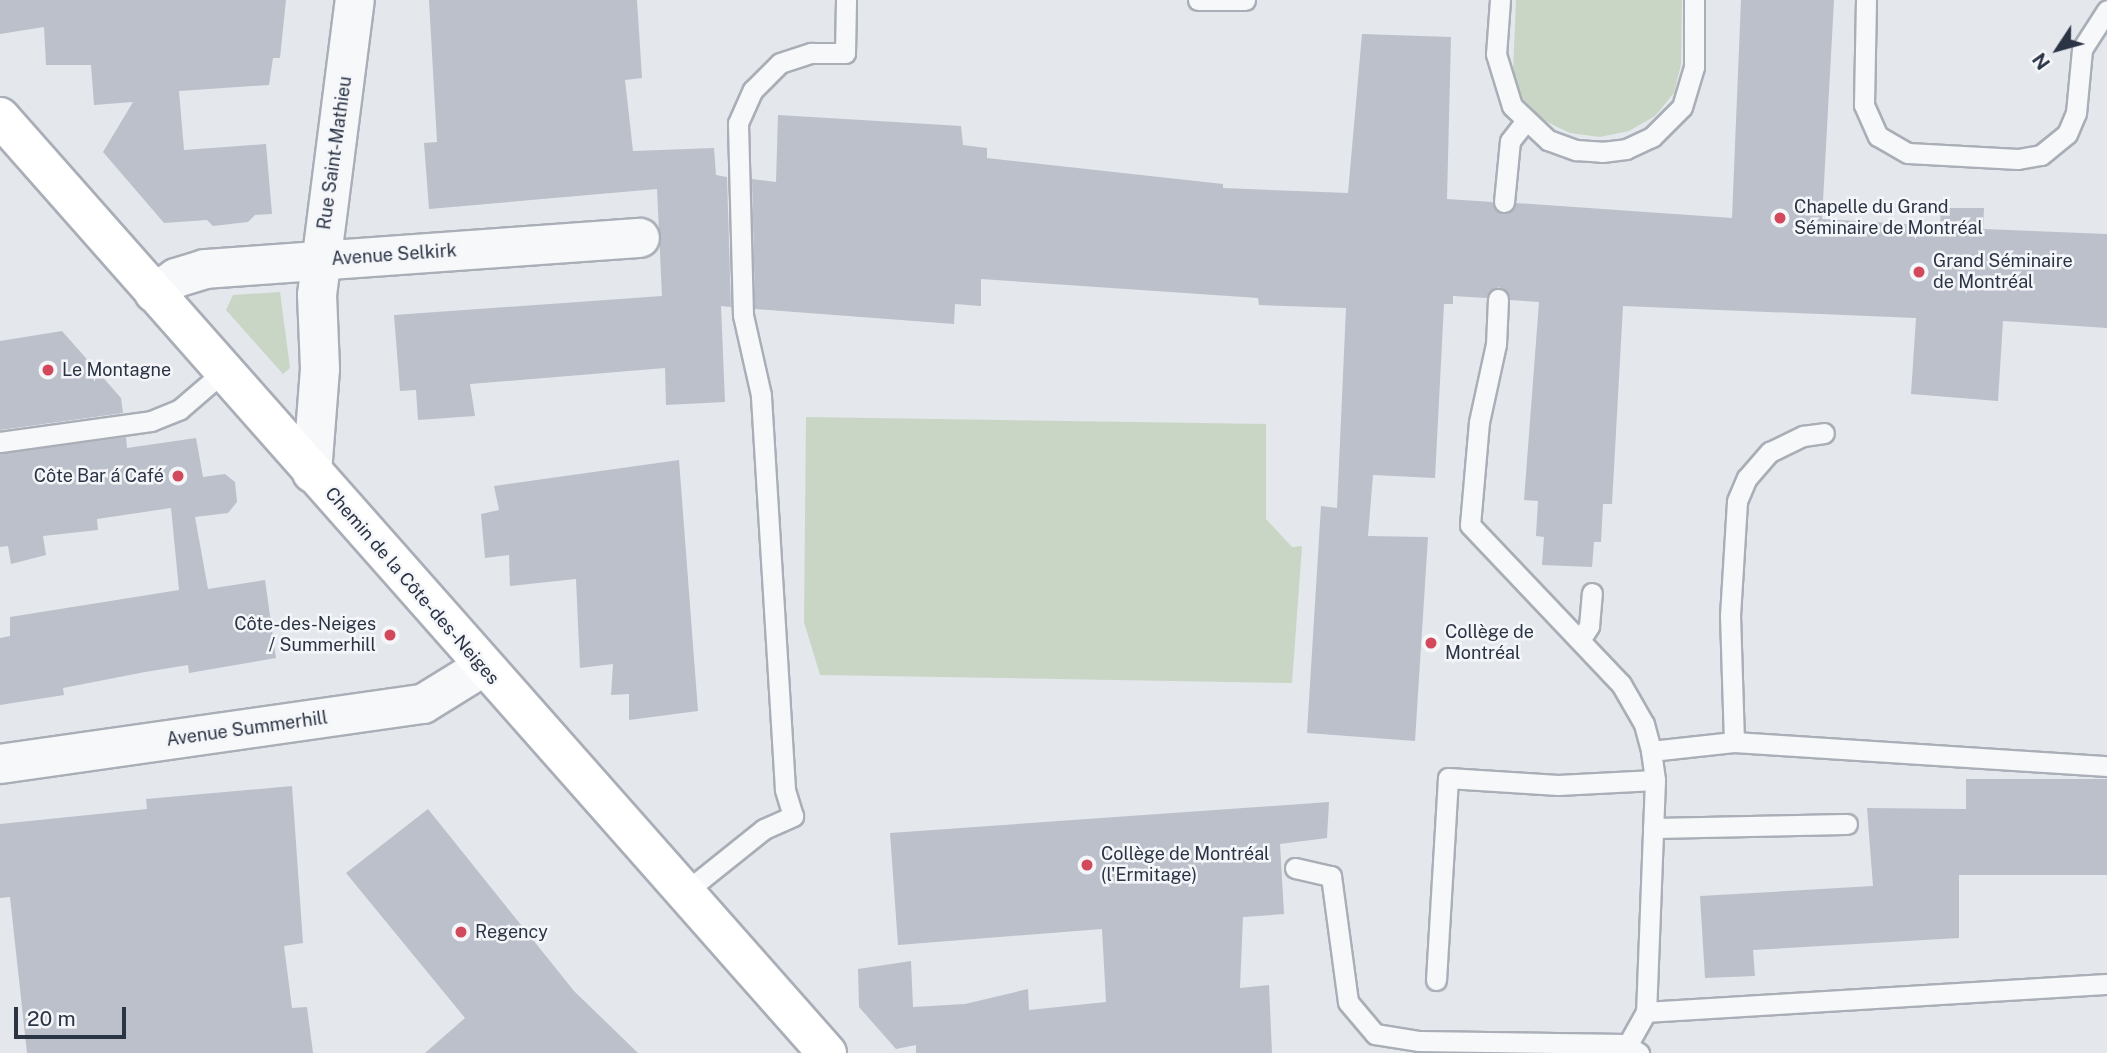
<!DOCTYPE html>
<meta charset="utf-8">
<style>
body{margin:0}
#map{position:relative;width:2107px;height:1053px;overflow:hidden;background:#e4e7ec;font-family:"Public Sans",sans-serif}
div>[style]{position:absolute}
.green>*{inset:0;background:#c9d6c5}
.building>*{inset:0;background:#bbc0ca}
.roads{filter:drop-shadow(2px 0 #a9aeb7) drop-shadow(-2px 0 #a9aeb7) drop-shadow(0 2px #a9aeb7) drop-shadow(0 -2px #a9aeb7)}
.service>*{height:19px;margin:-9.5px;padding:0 9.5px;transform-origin:9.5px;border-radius:9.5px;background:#f7f8fa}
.minor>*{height:38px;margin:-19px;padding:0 19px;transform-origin:19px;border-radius:19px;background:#f7f8fa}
.secondary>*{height:38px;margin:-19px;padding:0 19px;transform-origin:19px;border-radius:19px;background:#fff}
.dots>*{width:19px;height:19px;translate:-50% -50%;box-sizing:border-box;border:4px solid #f4f6f9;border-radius:50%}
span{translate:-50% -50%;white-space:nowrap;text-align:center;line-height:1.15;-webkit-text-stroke:5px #f4f6f9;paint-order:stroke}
.street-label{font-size:18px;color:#2b3445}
.poi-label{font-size:18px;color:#2b3445}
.left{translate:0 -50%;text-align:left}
.right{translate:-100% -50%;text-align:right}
.north{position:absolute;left:2023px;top:14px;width:70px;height:70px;-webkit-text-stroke:5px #f4f6f9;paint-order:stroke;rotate:234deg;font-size:19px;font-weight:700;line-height:28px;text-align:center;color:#2b3445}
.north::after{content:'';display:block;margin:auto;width:24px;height:32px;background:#2b3445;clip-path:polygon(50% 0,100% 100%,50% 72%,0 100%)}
.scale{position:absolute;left:14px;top:1007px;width:112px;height:32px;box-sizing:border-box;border:4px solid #2b3445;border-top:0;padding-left:9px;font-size:21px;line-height:24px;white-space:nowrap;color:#2b3445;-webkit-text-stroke:5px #f4f6f9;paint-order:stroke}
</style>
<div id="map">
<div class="green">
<div style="clip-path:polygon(1516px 0,1682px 0,1681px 64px,1674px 93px,1655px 116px,1629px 131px,1600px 137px,1570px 133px,1543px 120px,1522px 98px,1513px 72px)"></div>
<div style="clip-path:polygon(280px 292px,290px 368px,283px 374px,226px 310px,233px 295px)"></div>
<div style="clip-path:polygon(806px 417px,1266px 424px,1266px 519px,1292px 547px,1302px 546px,1292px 683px,820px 675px,804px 622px)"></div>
</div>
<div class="building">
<div style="clip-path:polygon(0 0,286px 0,280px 58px,273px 58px,269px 85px,179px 91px,184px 150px,266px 144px,272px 214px,255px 215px,248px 222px,213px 226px,207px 220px,164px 223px,103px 152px,133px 102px,94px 105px,91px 65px,46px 65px,44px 27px,0 34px)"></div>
<div style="clip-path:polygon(429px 0,637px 0,642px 78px,625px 80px,633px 151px,714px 148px,716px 175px,727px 177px,731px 307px,721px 306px,725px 402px,666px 405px,665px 368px,470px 384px,475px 416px,418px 420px,416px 390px,400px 391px,394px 315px,662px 296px,657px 189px,429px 209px,424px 143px,437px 142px)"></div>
<div style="clip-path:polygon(1741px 0,1834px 0,1822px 219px,1940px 226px,1941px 208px,1984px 208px,1983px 229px,2107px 234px,2107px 328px,2003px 321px,1998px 401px,1911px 394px,1916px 318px,1623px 306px,1612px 504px,1603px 504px,1601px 542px,1594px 542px,1592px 567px,1542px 565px,1544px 537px,1536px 536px,1538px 501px,1524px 500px,1539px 302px,1510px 300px,1499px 287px,1486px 298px,1453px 296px,1453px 304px,1444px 304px,1435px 478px,1373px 475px,1368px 536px,1428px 537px,1415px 741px,1307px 733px,1321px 506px,1337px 508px,1346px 308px,1259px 305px,1258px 298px,981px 279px,981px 306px,955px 304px,954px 324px,755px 309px,752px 179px,776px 182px,778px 115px,961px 126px,963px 145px,987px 148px,987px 158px,1223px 184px,1223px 188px,1348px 193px,1362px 34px,1451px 37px,1447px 199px,1492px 202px,1503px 214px,1516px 203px,1732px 218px)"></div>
<div style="clip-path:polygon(62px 331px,121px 398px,123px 413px,0 430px,0 341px)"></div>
<div style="clip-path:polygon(126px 437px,127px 448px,196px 438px,203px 477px,225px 474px,235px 482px,237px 502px,228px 513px,195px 517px,208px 589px,265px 580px,276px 658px,189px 673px,188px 665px,145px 672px,63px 688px,64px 695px,0 705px,0 638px,10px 636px,10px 617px,179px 590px,171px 508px,97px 519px,98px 530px,43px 536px,46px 555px,11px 564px,8px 546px,0 547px,0 454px)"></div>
<div style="clip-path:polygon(679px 460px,698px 711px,629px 720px,629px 694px,611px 695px,613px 664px,580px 668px,576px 579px,510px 586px,509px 555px,485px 558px,481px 514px,499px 510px,494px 486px)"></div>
<div style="clip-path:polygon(1966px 779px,2107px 779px,2107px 875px,1959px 875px,1959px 938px,1753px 950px,1755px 976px,1705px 978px,1700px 896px,1873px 886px,1867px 808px,1966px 809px)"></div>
<div style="clip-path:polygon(292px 786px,303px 943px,284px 946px,292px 1008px,307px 1007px,313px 1053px,27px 1053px,10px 897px,0 898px,0 824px,147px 809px,146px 799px)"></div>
<div style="clip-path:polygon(1329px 802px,1327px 838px,1280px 844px,1284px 914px,1243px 917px,1240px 988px,1269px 985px,1272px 1053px,916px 1053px,916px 1045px,896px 1049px,859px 1007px,858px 969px,911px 961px,913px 1007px,965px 1004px,1028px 989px,1029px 1010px,1106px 1002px,1102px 929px,898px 945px,890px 833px)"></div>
<div style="clip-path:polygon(428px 809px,574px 991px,638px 1053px,425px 1053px,465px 1018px,346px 873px)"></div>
</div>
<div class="roads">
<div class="service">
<div style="left:1198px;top:0;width:47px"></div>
<div style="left:1500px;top:0;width:54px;rotate:94.2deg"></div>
<div style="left:1496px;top:54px;width:54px;rotate:72.9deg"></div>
<div style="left:1512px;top:106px;width:50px;rotate:43.4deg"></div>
<div style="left:1548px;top:140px;width:30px;rotate:20deg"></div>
<div style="left:1576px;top:150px;width:26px;rotate:4deg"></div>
<div style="left:1602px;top:152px;width:24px;rotate:-7deg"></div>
<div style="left:1626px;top:149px;width:29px;rotate:-25deg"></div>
<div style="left:1652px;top:137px;width:42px;rotate:-45deg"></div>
<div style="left:1682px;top:107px;width:42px;rotate:-73.3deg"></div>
<div style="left:1694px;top:67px;width:67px;rotate:-90deg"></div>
<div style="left:1866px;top:0;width:105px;rotate:91.1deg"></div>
<div style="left:1864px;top:105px;width:34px;rotate:66deg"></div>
<div style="left:1878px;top:136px;width:34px;rotate:30deg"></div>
<div style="left:1908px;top:153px;width:110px;rotate:3.1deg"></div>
<div style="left:2018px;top:159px;width:23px;rotate:-10deg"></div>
<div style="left:2041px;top:155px;width:33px;rotate:-39deg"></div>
<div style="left:2067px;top:134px;width:23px;rotate:-67deg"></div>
<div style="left:2076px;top:113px;width:64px;rotate:-84.6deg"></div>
<div style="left:2082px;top:49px;width:46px;rotate:-57.3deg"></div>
<div style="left:1504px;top:202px;width:61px;rotate:-84.4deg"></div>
<div style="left:1510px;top:141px;width:24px;rotate:-52deg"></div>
<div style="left:1498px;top:299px;width:45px;rotate:92.5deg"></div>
<div style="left:1496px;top:344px;width:80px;rotate:102.3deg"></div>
<div style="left:1479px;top:422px;width:103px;rotate:95deg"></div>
<div style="left:1470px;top:525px;width:219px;rotate:46.5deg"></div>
<div style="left:1621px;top:684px;width:46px;rotate:60.1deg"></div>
<div style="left:1644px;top:724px;width:28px;rotate:75deg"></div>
<div style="left:1651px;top:751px;width:29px;rotate:82deg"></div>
<div style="left:1655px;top:780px;width:232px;rotate:92.2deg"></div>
<div style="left:1646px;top:1012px;width:47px;rotate:119.3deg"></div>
<div style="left:0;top:442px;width:152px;rotate:-7.9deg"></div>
<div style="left:151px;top:421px;width:31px;rotate:-22deg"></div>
<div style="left:180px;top:409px;width:57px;rotate:-40.7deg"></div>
<div style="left:1580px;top:640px;width:17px;rotate:-57deg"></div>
<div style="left:1589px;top:626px;width:33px;rotate:-85deg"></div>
<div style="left:1734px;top:742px;width:374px;rotate:3.7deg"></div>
<div style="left:1651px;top:751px;width:83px;rotate:-6.2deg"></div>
<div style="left:1734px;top:742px;width:126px;rotate:-91.8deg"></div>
<div style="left:1730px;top:616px;width:115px;rotate:-86.5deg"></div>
<div style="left:1737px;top:501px;width:25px;rotate:-67deg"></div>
<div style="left:1747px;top:478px;width:35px;rotate:-49deg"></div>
<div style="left:1770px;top:452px;width:37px;rotate:-26deg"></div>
<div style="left:1803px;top:436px;width:21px;rotate:-8deg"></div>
<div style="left:1653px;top:828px;width:194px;rotate:-1.2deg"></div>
<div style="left:1295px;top:868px;width:37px;rotate:13deg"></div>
<div style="left:1331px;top:876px;width:127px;rotate:82.3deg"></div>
<div style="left:1348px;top:1002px;width:42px;rotate:49.8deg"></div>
<div style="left:1375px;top:1034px;width:45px;rotate:9deg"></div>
<div style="left:1419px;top:1041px;width:206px;rotate:0.8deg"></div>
<div style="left:1625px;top:1044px;width:17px;rotate:33deg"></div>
<div style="left:684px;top:893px;width:102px;rotate:-38.7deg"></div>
<div style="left:764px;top:829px;width:32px;rotate:-24deg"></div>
<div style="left:793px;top:816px;width:28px;rotate:-107deg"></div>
<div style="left:785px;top:789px;width:395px;rotate:-93.5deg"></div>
<div style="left:761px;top:395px;width:82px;rotate:-102.7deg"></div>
<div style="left:743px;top:315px;width:192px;rotate:-91.5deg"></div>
<div style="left:738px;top:123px;width:36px;rotate:-66deg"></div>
<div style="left:753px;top:90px;width:38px;rotate:-45deg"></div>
<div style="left:780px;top:63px;width:33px;rotate:-18deg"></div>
<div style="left:811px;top:53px;width:34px"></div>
<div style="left:845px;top:53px;width:53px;rotate:-88.9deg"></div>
<div style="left:1436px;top:980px;width:202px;rotate:-86.6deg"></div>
<div style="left:1448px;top:778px;width:110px;rotate:3.6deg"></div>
<div style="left:1558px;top:785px;width:97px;rotate:-3deg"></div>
<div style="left:1646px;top:1012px;width:462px;rotate:-3.5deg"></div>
</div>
<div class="minor">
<div style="left:154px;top:293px;width:27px;rotate:-34deg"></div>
<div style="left:176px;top:278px;width:30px;rotate:-17deg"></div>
<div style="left:205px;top:269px;width:436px;rotate:-4.1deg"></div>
<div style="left:312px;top:473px;width:104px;rotate:-85.6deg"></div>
<div style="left:320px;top:369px;width:74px;rotate:-92.3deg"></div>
<div style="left:317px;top:295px;width:297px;rotate:-82.7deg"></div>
<div style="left:0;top:764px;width:427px;rotate:-8.1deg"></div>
<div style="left:423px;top:704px;width:70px;rotate:-31.7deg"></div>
</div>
<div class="secondary">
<div style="left:0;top:117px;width:1249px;rotate:48.54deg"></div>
</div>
</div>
<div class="dots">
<div style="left:1780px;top:218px;background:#d1495b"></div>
<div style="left:1919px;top:272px;background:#d1495b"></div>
<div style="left:48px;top:370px;background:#d1495b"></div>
<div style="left:178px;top:476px;background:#d1495b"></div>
<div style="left:390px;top:635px;background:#d1495b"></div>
<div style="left:1431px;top:643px;background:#d1495b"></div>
<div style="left:1087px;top:865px;background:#d1495b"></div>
<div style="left:461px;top:932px;background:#d1495b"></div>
</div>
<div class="street-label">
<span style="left:335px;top:153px;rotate:-82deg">Rue Saint-Mathieu</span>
<span style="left:394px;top:255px;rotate:-4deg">Avenue Selkirk</span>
<span style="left:412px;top:586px;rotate:49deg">Chemin de la Côte-des-Neiges</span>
<span style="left:247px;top:729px;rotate:-8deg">Avenue Summerhill</span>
</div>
<div class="poi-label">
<span class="left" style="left:1794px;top:218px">Chapelle du Grand<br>Séminaire de Montréal</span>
<span class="left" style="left:1933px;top:272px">Grand Séminaire<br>de Montréal</span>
<span class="left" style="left:62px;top:370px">Le Montagne</span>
<span class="right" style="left:164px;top:476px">Côte Bar á Café</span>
<span class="right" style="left:376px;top:635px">Côte-des-Neiges<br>/ Summerhill</span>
<span class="left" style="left:1445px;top:643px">Collège de<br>Montréal</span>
<span class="left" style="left:1101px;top:865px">Collège de Montréal<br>(l'Ermitage)</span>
<span class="left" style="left:475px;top:932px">Regency</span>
</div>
<div class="north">N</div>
<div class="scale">20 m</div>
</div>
